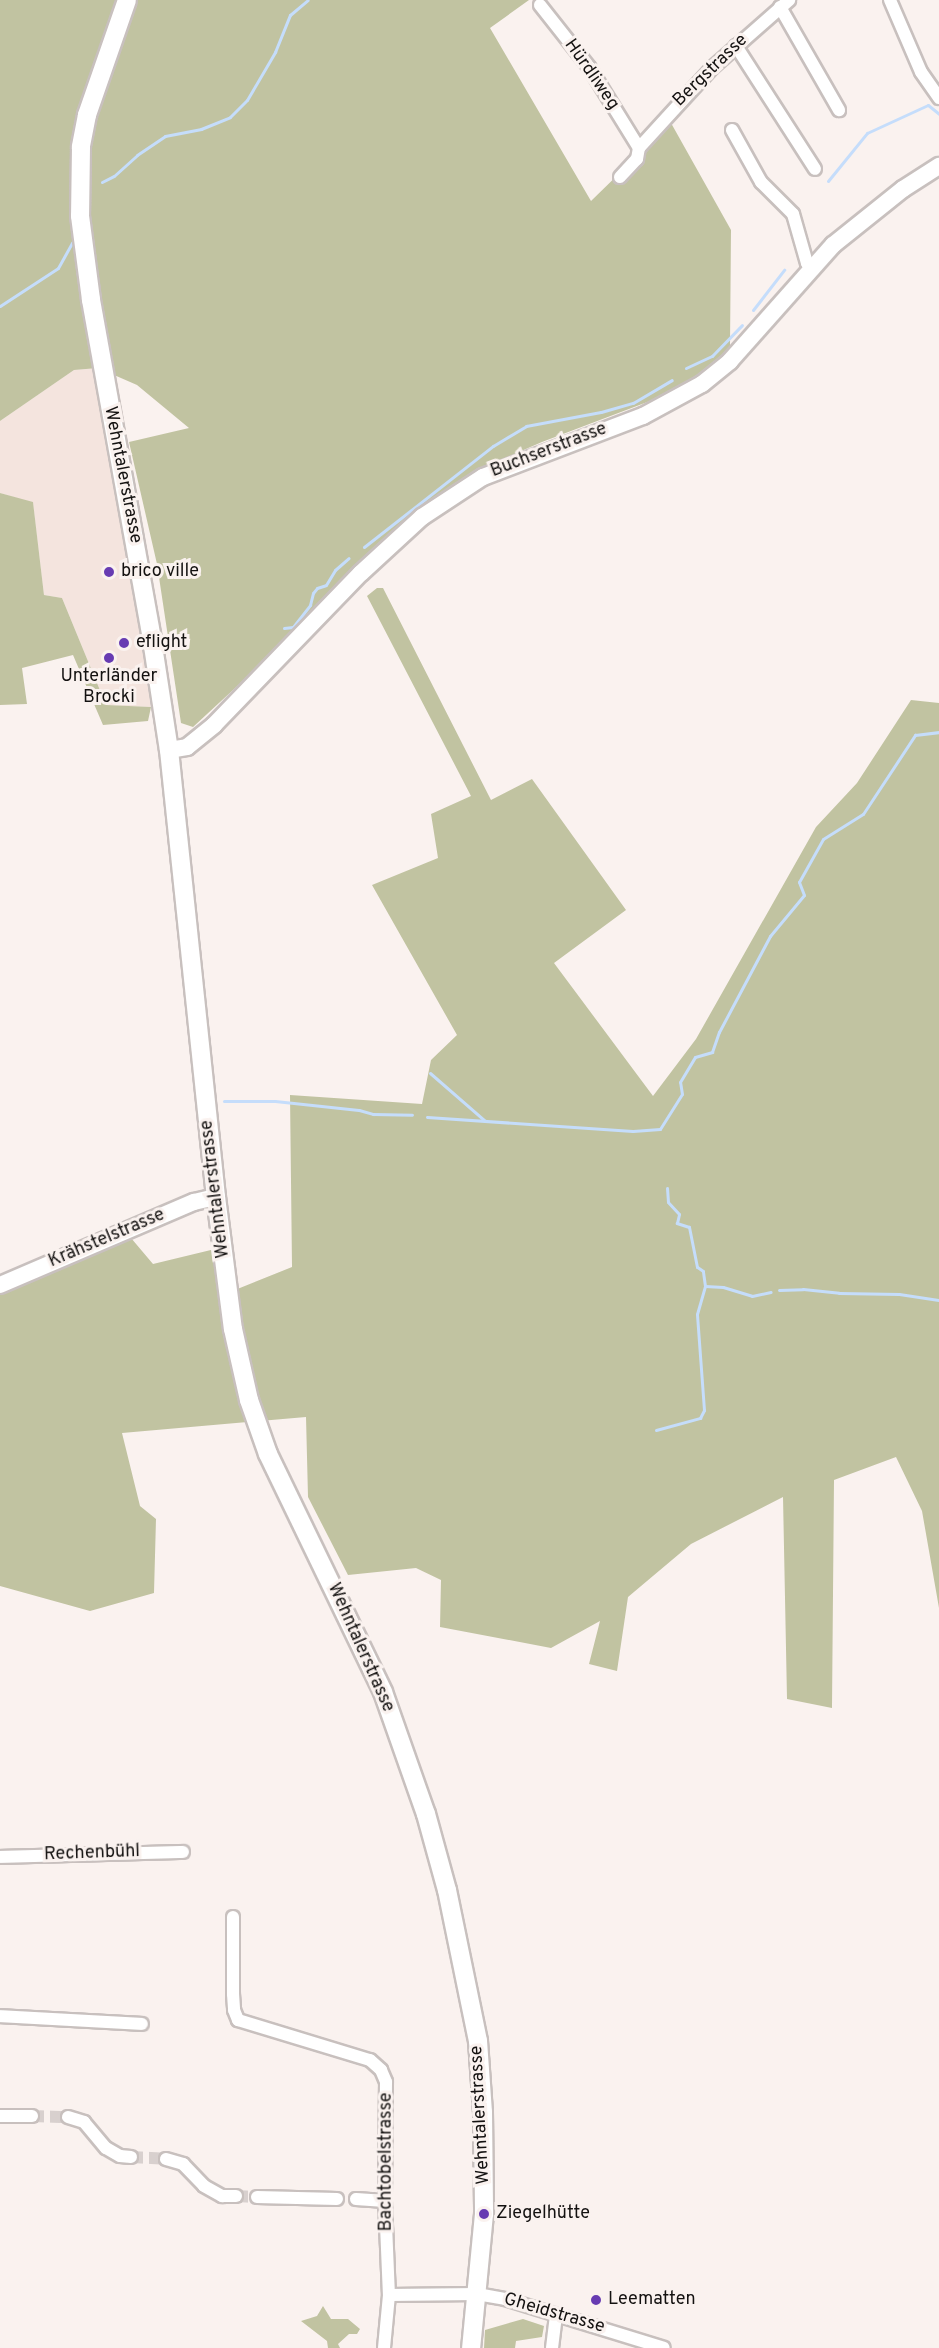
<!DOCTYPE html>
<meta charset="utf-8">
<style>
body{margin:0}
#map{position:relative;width:939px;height:2348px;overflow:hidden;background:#faf2ef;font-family:Overpass,sans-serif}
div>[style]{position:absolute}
.built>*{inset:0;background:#f4e4de}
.green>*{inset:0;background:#c1c3a1}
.stream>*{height:3px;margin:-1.5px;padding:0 1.5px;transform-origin:1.5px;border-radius:1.5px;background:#c5ddfb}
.street-tunnel>*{height:12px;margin-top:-6px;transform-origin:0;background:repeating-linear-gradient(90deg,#d8d0ce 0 12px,transparent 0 18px)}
.roads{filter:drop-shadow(2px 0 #c8c0be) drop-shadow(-2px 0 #c8c0be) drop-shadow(0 2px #c8c0be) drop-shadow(0 -2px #c8c0be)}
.street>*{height:12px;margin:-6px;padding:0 6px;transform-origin:6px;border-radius:6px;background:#fff}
.secondary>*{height:16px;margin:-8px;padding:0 8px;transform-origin:8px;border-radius:8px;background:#fff}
.primary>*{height:18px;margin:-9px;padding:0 9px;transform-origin:9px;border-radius:9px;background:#fff}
.dots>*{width:16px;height:16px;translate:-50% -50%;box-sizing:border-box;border:3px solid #faf2ef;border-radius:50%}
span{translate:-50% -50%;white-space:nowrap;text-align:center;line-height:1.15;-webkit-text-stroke:6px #faf2ef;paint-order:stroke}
.street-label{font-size:18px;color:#141211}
.poi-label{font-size:18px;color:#141211}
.left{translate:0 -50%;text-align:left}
</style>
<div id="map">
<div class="built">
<div style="clip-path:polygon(98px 368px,143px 643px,151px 707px,106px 705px,62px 598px,44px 595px,33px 503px,0 493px,0 421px,74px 370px)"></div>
</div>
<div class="green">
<div style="clip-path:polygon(0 0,529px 0,490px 28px,591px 201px,671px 123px,731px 230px,730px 346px,700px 382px,542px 442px,471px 473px,403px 522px,287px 640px,193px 727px,181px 723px,157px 564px,129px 442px,189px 428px,137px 385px,98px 368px,74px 370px,0 421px)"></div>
<div style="clip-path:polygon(0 493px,33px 502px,44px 595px,62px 598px,106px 705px,151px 707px,148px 721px,103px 725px,73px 655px,22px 668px,27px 704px,0 705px)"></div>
<div style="clip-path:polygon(377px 588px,383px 588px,491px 800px,532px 779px,626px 910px,554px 963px,653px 1096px,696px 1039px,816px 827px,857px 783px,911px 700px,939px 703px,939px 1608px,922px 1511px,896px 1457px,834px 1480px,832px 1708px,787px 1699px,783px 1497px,691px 1544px,628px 1597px,617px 1671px,589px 1664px,600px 1621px,551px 1648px,440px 1627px,441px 1580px,416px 1568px,348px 1575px,308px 1497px,306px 1417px,122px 1433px,140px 1506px,156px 1519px,154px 1593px,90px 1611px,0 1586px,0 1288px,131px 1238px,153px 1264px,215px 1249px,225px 1294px,292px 1267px,290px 1095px,422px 1104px,431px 1060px,457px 1035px,372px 885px,438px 858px,431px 814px,471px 796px,367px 596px)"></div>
<div style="clip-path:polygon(323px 2306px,331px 2319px,348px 2319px,360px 2329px,357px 2334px,349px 2334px,338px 2344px,340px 2348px,360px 2348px,328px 2348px,327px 2341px,301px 2321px,317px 2316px)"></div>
<div style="clip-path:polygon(523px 2319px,544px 2326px,542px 2337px,516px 2341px,515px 2348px,484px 2348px,485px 2330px)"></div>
</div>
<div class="stream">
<div style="left:828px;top:181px;width:62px;rotate:-50.9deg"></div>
<div style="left:867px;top:133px;width:67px;rotate:-24.7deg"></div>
<div style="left:928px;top:105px;width:14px;rotate:39deg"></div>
<div style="left:102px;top:182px;width:13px;rotate:-27deg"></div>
<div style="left:114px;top:176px;width:31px;rotate:-42deg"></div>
<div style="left:137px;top:155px;width:34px;rotate:-34deg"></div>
<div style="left:165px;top:136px;width:37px;rotate:-11deg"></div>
<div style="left:201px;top:129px;width:31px;rotate:-22deg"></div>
<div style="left:230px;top:117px;width:24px;rotate:-45deg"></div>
<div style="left:247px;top:100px;width:56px;rotate:-59.7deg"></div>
<div style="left:275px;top:52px;width:40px;rotate:-68deg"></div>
<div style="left:290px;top:15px;width:23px;rotate:-40deg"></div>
<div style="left:0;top:306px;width:69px;rotate:-33.2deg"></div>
<div style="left:58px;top:268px;width:29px;rotate:-61deg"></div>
<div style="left:753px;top:310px;width:51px;rotate:-52.2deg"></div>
<div style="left:686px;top:368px;width:29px;rotate:-25deg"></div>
<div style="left:712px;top:356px;width:43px;rotate:-45.9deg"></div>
<div style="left:364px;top:547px;width:164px;rotate:-38.1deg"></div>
<div style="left:493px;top:446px;width:39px;rotate:-31deg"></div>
<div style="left:526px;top:426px;width:76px;rotate:-10.6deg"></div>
<div style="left:601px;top:412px;width:33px;rotate:-16deg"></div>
<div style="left:633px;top:403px;width:45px;rotate:-30.5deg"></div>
<div style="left:284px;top:628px;width:9px;rotate:-6deg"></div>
<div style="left:293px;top:627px;width:28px;rotate:-52deg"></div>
<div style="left:310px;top:605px;width:12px;rotate:-76deg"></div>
<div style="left:313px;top:593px;width:6px;rotate:-51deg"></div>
<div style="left:317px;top:588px;width:9px;rotate:-18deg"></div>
<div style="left:326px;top:585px;width:17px;rotate:-59deg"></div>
<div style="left:335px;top:570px;width:18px;rotate:-41deg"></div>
<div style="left:430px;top:1073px;width:73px;rotate:41.1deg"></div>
<div style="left:224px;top:1101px;width:51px"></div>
<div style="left:275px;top:1101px;width:84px;rotate:6.1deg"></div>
<div style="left:359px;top:1110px;width:15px;rotate:16deg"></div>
<div style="left:373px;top:1114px;width:39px;rotate:1deg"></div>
<div style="left:427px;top:1117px;width:206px;rotate:3.9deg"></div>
<div style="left:633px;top:1131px;width:27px;rotate:-4deg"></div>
<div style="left:660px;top:1129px;width:41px;rotate:-57.8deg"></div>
<div style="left:682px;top:1094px;width:12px;rotate:-99deg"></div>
<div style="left:680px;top:1082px;width:29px;rotate:-59deg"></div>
<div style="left:695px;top:1057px;width:18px;rotate:-16deg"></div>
<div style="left:712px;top:1052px;width:21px;rotate:-71deg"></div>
<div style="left:719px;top:1032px;width:109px;rotate:-62deg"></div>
<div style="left:770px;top:936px;width:53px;rotate:-50.3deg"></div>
<div style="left:804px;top:895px;width:14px;rotate:-111deg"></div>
<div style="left:799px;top:882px;width:49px;rotate:-60.8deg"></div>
<div style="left:823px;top:839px;width:47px;rotate:-32deg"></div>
<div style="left:863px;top:814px;width:95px;rotate:-56.6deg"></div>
<div style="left:915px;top:735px;width:24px;rotate:-7deg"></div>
<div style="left:705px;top:1286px;width:18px;rotate:3deg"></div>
<div style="left:723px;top:1287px;width:30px;rotate:17deg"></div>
<div style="left:752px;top:1296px;width:19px;rotate:-12deg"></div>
<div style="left:779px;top:1290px;width:24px;rotate:-2deg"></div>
<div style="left:803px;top:1289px;width:36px;rotate:6deg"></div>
<div style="left:839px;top:1293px;width:60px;rotate:1deg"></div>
<div style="left:899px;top:1294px;width:40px;rotate:8.5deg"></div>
<div style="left:656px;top:1430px;width:46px;rotate:-15.3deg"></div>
<div style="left:700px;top:1418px;width:9px;rotate:-63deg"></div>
<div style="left:704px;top:1410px;width:96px;rotate:-94.2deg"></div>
<div style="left:697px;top:1314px;width:29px;rotate:-74deg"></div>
<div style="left:705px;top:1286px;width:15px;rotate:-98deg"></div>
<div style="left:703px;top:1271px;width:7px;rotate:-146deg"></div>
<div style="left:697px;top:1267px;width:41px;rotate:-101.3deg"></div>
<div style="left:689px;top:1227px;width:13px;rotate:-162deg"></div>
<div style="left:677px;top:1223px;width:9px;rotate:-77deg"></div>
<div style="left:679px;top:1214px;width:16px;rotate:-133deg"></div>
<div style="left:668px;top:1202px;width:14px;rotate:-94deg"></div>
</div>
<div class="street-tunnel">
<div style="left:32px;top:2116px;width:36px;rotate:2deg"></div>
<div style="left:131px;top:2157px;width:35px;rotate:3deg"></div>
<div style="left:236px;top:2196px;width:21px;rotate:3deg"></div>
</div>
<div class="roads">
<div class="street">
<div style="left:890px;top:0;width:78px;rotate:66.7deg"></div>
<div style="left:921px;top:72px;width:32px;rotate:55deg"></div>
<div style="left:540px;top:5px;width:79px;rotate:51.7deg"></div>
<div style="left:589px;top:67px;width:95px;rotate:58.3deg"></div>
<div style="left:780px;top:7px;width:119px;rotate:60.2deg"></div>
<div style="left:736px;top:46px;width:146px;rotate:57.3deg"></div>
<div style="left:732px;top:130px;width:60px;rotate:60.9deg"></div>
<div style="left:761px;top:182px;width:45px;rotate:45deg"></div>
<div style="left:793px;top:214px;width:51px;rotate:74.1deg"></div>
<div style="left:807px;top:263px;width:6px;rotate:39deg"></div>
<div style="left:639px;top:148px;width:108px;rotate:-47.6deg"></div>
<div style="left:712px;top:68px;width:103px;rotate:-41.4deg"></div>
<div style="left:620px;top:177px;width:25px;rotate:-47deg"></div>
<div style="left:637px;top:159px;width:11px;rotate:-80deg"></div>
<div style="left:0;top:1857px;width:183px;rotate:-1.6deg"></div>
<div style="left:233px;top:1917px;width:77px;rotate:90deg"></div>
<div style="left:233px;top:1994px;width:16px;rotate:86deg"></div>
<div style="left:234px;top:2010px;width:11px;rotate:68deg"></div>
<div style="left:238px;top:2020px;width:138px;rotate:16.9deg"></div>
<div style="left:370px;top:2060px;width:15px;rotate:42deg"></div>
<div style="left:381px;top:2070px;width:13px;rotate:67deg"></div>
<div style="left:386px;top:2082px;width:119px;rotate:90.5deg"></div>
<div style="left:385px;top:2201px;width:94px;rotate:87.6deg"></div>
<div style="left:389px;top:2295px;width:53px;rotate:95.4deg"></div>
<div style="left:0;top:2016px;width:142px;rotate:3.2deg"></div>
<div style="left:0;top:2116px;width:32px"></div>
<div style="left:68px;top:2117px;width:17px;rotate:17deg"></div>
<div style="left:84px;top:2122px;width:34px;rotate:50deg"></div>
<div style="left:106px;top:2148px;width:16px;rotate:30deg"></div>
<div style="left:120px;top:2156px;width:11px;rotate:5deg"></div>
<div style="left:166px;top:2159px;width:18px;rotate:16deg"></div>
<div style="left:183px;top:2164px;width:30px;rotate:46deg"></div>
<div style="left:204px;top:2186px;width:21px;rotate:29deg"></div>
<div style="left:222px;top:2196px;width:14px"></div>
<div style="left:257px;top:2197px;width:80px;rotate:1.4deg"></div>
<div style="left:356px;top:2199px;width:29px;rotate:4deg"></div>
<div style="left:389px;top:2295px;width:88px;rotate:-0.7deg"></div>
<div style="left:477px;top:2294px;width:28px;rotate:10deg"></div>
<div style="left:505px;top:2299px;width:166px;rotate:17.1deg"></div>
<div style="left:552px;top:2348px;width:33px;rotate:-83deg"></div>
</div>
<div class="secondary">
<div style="left:169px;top:750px;width:18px;rotate:-9deg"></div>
<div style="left:187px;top:747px;width:35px;rotate:-39deg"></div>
<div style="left:214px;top:725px;width:211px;rotate:-46deg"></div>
<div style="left:361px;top:573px;width:83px;rotate:-42.6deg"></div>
<div style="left:422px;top:517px;width:73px;rotate:-33.3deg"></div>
<div style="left:483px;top:477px;width:171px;rotate:-20.9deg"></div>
<div style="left:643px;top:416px;width:67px;rotate:-28.5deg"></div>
<div style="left:702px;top:384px;width:36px;rotate:-39deg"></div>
<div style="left:730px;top:361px;width:155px;rotate:-48.4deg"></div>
<div style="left:833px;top:245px;width:90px;rotate:-38.7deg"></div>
<div style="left:903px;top:189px;width:43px;rotate:-32.6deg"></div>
<div style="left:0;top:1285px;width:211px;rotate:-23.2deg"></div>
<div style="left:194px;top:1202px;width:23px;rotate:-13deg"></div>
</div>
<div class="primary">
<div style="left:127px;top:0;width:122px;rotate:109.2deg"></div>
<div style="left:87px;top:115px;width:33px;rotate:101deg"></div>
<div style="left:81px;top:147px;width:69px;rotate:90.8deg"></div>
<div style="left:80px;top:216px;width:85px;rotate:82.5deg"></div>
<div style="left:91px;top:300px;width:352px;rotate:79.8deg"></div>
<div style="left:153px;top:646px;width:105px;rotate:81.3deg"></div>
<div style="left:169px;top:750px;width:449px;rotate:84deg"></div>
<div style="left:216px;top:1197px;width:133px;rotate:82.7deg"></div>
<div style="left:233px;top:1329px;width:73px;rotate:77.3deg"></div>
<div style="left:249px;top:1400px;width:57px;rotate:70.6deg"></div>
<div style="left:268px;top:1454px;width:264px;rotate:64.2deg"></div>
<div style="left:383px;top:1692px;width:129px;rotate:70.6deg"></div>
<div style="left:426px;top:1814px;width:79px;rotate:74.6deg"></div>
<div style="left:447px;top:1890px;width:154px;rotate:78.4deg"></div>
<div style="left:478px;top:2041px;width:71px;rotate:86deg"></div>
<div style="left:483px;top:2112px;width:102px;rotate:89.4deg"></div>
<div style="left:484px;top:2214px;width:135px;rotate:95.5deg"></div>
</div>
</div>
<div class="dots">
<div style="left:109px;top:572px;background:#673bb2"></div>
<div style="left:124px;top:643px;background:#673bb2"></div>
<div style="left:109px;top:658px;background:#673bb2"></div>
<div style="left:484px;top:2214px;background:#673bb2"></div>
<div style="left:596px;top:2300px;background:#673bb2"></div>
</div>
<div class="street-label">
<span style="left:711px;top:71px;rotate:-44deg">Bergstrasse</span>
<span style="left:591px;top:75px;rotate:55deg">Hürdliweg</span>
<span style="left:549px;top:451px;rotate:-21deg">Buchserstrasse</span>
<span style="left:122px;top:475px;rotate:79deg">Wehntalerstrasse</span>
<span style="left:216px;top:1189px;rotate:-97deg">Wehntalerstrasse</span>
<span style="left:107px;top:1239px;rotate:-23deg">Krähstelstrasse</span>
<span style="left:360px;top:1648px;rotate:66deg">Wehntalerstrasse</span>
<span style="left:92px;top:1854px;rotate:-2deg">Rechenbühl</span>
<span style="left:481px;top:2115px;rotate:-93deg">Wehntalerstrasse</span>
<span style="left:387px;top:2162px;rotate:-90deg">Bachtobelstrasse</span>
<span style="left:554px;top:2314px;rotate:16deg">Gheidstrasse</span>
</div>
<div class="poi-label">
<span class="left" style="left:121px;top:572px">brico ville</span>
<span class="left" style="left:136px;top:643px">eflight</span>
<span style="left:109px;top:688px">Unterländer<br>Brocki</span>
<span class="left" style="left:496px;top:2214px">Ziegelhütte</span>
<span class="left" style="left:608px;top:2300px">Leematten</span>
</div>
</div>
